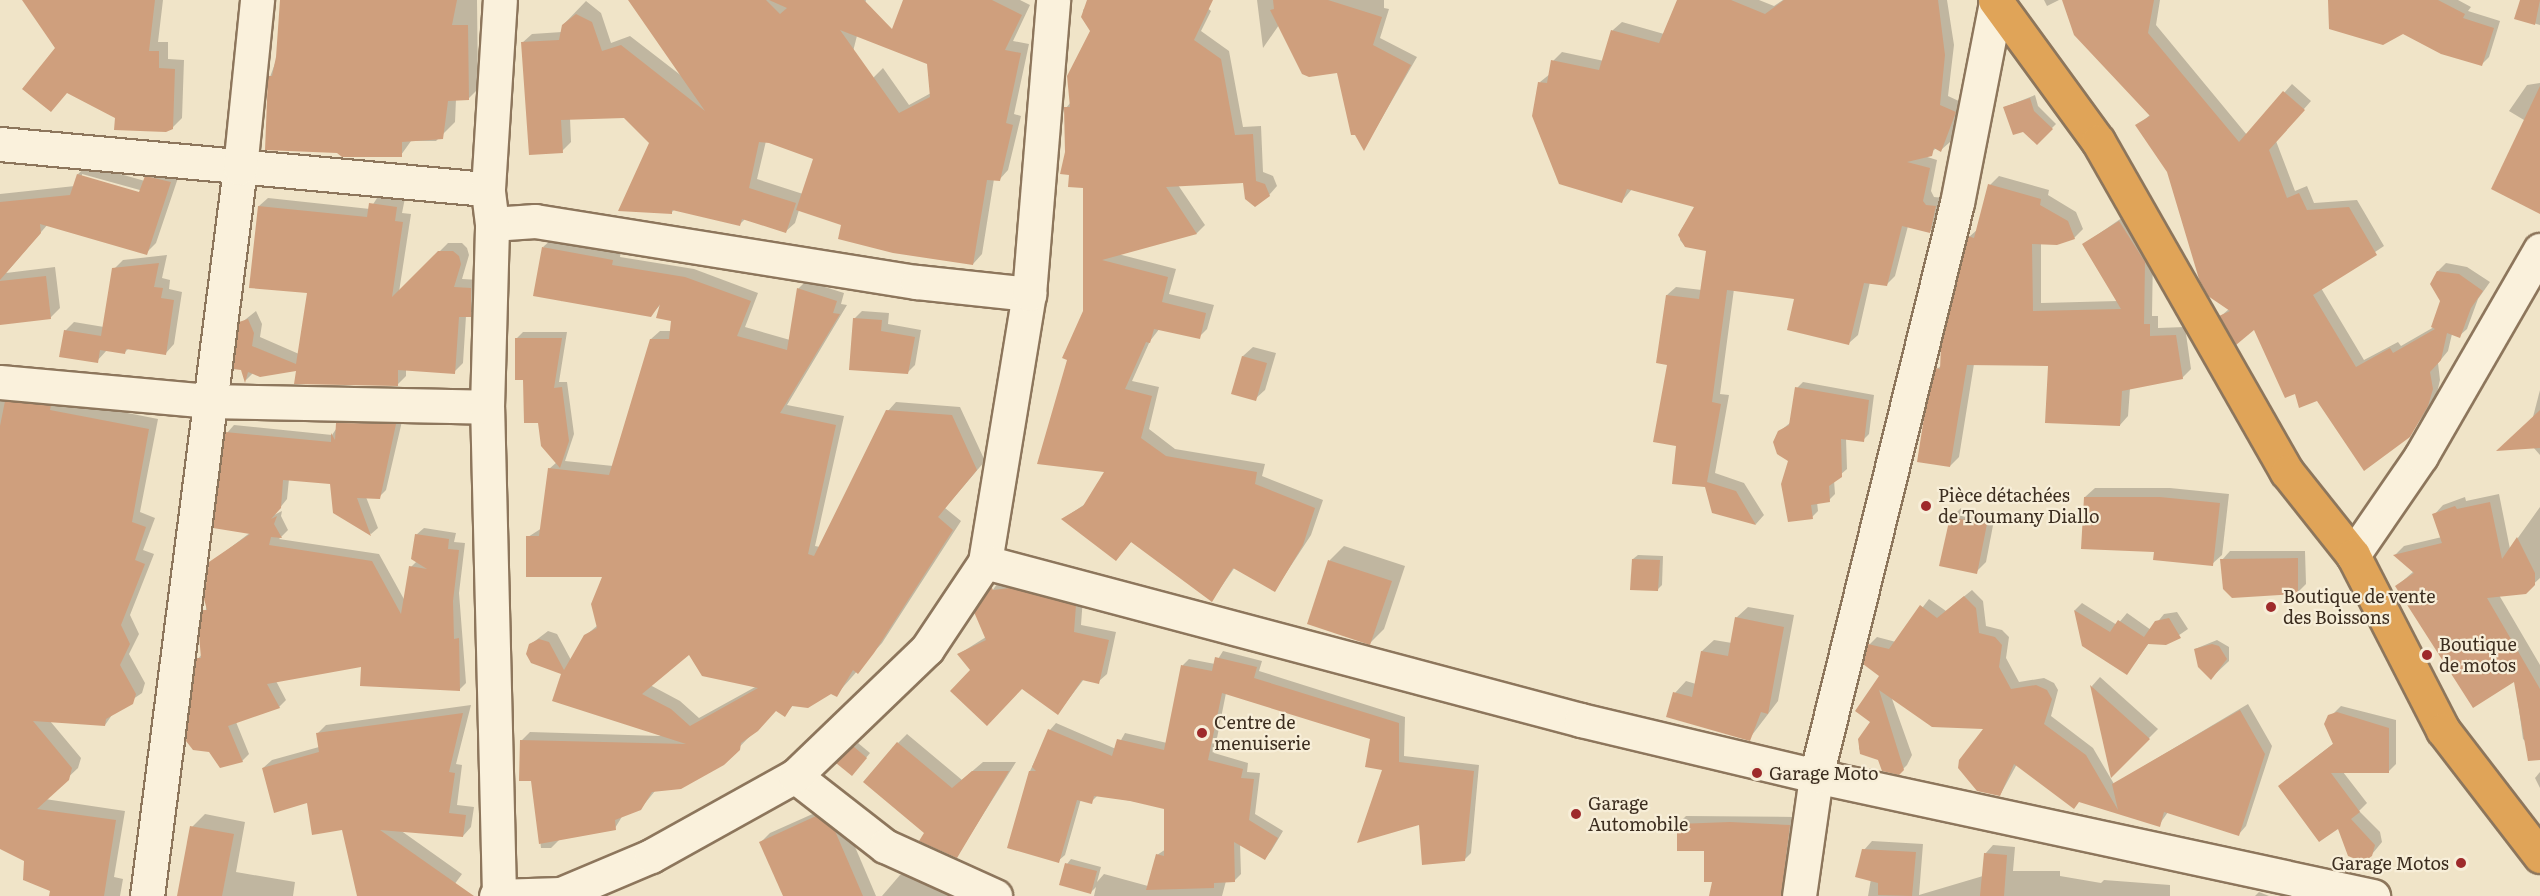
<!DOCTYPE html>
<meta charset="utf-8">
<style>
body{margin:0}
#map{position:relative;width:2540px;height:896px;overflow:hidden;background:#f0e4c8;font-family:Literata,serif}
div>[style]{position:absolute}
.shadow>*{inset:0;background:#0003}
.building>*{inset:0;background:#cf9f7d}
.roads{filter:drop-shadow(2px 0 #8d765c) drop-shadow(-2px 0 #8d765c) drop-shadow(0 2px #8d765c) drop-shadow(0 -2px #8d765c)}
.minor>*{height:33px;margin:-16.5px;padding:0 16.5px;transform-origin:16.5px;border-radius:16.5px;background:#faf1dc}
.highway>*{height:33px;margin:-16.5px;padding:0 16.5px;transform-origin:16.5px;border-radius:16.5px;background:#e0a458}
.dots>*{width:16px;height:16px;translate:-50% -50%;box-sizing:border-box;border:3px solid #f7eed8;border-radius:50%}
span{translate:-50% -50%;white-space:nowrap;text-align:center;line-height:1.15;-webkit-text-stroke:4.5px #f7eed8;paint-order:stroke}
.poi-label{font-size:18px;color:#3d2e20}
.left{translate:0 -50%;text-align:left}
.right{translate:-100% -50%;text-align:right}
</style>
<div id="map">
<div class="shadow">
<div style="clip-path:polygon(24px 0,163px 0,158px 42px,168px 42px,168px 59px,184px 60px,182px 118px,172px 128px,116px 117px,56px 49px)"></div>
<div style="clip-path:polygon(281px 0,477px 0,478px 89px,468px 99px,456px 99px,455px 122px,436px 141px,411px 141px,401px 155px,270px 77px,277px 58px)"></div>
<div style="clip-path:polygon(evenodd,630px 0,866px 0,838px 111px,858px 117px,874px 77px,883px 68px,909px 105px,931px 93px,928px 63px,905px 0,1020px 0,1030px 5px,1013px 41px,1029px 44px,1014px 114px,1021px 116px,1008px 170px,999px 180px,994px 179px,982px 254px,973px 264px,799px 210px,795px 223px,785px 232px,745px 219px,740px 224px,675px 209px,671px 213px,651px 142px,625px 116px,570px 118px,571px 142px,562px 151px,522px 43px,532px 34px,562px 32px,563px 25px,586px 1px,601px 13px,611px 43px,630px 36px,683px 77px,630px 0,766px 141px,814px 158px,803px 194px,757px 179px,766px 141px)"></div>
<div style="clip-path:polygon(1093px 0,1197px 0,1211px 11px,1201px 31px,1229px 51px,1243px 127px,1261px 126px,1263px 172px,1273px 176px,1277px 186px,1269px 195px,1244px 182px,1178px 185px,1205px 225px,1197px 233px,1118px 254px,1176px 269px,1169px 294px,1214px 305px,1207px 329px,1199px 337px,1160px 328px,1150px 341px,1132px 381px,1159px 387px,1149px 429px,1175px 449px,1265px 464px,1262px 476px,1323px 500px,1311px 535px,1275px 590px,1235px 567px,1212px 600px,1132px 541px,1116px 559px,1063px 519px,1088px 502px,1107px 470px,1084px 311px,1085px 186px,1071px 174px,1066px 152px,1066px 108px,1071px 102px,1092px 31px,1083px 10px)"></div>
<div style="clip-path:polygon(1257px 0,1384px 0,1384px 8px,1389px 9px,1380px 38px,1417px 57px,1364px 149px,1338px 71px,1279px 25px,1263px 48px)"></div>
<div style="clip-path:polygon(1679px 0,1759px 0,1774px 6px,1783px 0,1947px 0,1954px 45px,1948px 96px,1963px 103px,1950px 142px,1941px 150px,1937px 148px,1924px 156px,1937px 160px,1931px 191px,1934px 197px,1944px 198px,1939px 223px,1930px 231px,1908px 226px,1895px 276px,1886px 285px,1870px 282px,1858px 335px,1849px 343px,1796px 297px,1734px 289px,1720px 394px,1729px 395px,1715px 473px,1744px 483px,1764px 515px,1756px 524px,1713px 512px,1706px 486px,1677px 445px,1667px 295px,1676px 287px,1702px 290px,1708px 250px,1685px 246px,1680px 240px,1680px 231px,1697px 206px,1632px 189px,1622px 201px,1540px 82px,1550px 74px,1553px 61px,1562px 52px,1604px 61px,1613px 30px,1622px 22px,1664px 34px)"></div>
<div style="clip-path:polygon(2044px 0,2059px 0,2047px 6px)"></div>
<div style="clip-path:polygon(2064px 0,2160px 0,2156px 25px,2247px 135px,2292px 84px,2311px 101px,2276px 141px,2295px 191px,2307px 186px,2314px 203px,2357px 200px,2384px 246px,2321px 288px,2364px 360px,2398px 342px,2401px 346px,2434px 327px,2441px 301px,2438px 271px,2446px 263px,2467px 267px,2490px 282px,2478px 299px,2467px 329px,2459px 336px,2452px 334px,2448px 351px,2438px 363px,2440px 380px,2436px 397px,2409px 436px,2296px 392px,2255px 328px,2221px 316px,2229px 309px,2169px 171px,2137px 126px,2151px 114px)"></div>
<div style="clip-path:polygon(2329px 0,2458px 0,2471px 7px,2468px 11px,2500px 21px,2489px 57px,2482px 64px)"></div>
<div style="clip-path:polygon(2521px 0,2540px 0,2540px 25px,2516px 18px)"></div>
<div style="clip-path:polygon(2540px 83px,2540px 212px,2524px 120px,2509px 111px,2527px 85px)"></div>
<div style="clip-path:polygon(2035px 95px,2038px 106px,2056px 124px,2037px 143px,2005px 107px)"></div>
<div style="clip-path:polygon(evenodd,88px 165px,145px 181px,156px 167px,180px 172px,156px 243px,146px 253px,48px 224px,6px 273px,55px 267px,60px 308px,50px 318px,0 323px,0 194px,75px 186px,78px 174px,88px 165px,82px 174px,147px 192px,146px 195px,82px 177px,82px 174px)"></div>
<div style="clip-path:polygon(1999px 176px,2049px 190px,2048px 195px,2076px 212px,2083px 229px,2074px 238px,2057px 244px,2041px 243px,2041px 303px,2118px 301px,2084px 244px,2129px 213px,2153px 253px,2152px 316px,2158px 316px,2158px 328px,2185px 327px,2191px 369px,2182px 378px,2130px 388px,2128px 416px,2120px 425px,2049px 364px,1974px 364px,1959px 457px,1950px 466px,1937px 369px,1942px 365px,1969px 237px,1978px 229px,1990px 185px)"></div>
<div style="clip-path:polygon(379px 195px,405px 198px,402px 213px,411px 214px,399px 292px,448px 243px,462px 243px,467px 248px,469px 255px,462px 279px,480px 280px,479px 307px,466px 316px,463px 363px,454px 372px,406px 369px,406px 376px,397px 385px,297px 370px,253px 373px,246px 380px,241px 323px,256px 311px,262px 324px,260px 337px,299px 354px,308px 292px,259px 206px,268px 198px,370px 209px)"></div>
<div style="clip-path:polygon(evenodd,552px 239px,621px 251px,620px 257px,694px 269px,758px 293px,745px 327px,790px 340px,798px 289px,806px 281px,844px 293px,841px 304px,847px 305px,787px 405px,844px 416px,815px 546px,820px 547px,888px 411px,896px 402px,960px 407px,985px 461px,945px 508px,961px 521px,882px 643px,836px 695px,831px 692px,794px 704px,785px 715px,776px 709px,723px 764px,655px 791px,641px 808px,623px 815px,615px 828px,560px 839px,551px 848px,541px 848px,533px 780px,521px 741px,530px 732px,661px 736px,563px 673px,531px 644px,548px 631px,557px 634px,571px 660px,585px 636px,598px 625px,604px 576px,528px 537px,542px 528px,549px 469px,557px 462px,525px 379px,517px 338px,523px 332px,567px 332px,559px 382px,567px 382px,574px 434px,565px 461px,613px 466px,651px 339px,660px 331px,671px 331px,672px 320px,661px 304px,650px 316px,543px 247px,552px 239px,689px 653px,757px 686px,699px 718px,680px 701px,650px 685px,689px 653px)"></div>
<div style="clip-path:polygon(167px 255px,162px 278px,170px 280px,169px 289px,182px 292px,174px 344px,166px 353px,129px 348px,124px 353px,107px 350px,97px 361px,65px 331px,74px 322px,104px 327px,114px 269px,123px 260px)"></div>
<div style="clip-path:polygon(862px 311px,889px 313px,888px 324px,921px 330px,915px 365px,907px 373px,854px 319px)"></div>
<div style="clip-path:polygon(1253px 347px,1276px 353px,1265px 390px,1255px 399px,1233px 393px,1243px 356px)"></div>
<div style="clip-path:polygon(1803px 382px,1874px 395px,1869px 434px,1863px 440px,1846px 438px,1847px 469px,1834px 480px,1835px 494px,1829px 500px,1817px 502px,1818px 511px,1812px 517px,1779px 432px,1791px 422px,1797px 388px)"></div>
<div style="clip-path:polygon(0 388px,158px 419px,140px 512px,155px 518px,143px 550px,154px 554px,130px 615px,139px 634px,129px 654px,145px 683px,142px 693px,114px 712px,105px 725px,50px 721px,81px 758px,78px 768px,45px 799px,125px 811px,114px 877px,123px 879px,120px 896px,51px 896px,52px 890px,25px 860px,0 847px)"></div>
<div style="clip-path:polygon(2540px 390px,2540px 455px,2533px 447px,2533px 417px)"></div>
<div style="clip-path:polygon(345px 416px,403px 417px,386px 490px,379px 497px,366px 497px,378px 528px,371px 534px,334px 512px,332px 483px,289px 479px,287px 499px,274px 515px,282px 511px,281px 516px,288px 530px,279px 539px,379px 554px,405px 601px,411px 567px,417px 561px,416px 535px,424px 528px,456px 533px,454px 542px,465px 543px,459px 593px,466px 683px,459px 690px,362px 665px,276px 681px,286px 700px,279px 707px,236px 722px,249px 754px,242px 761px,210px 751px,198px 659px,202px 654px,210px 563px,251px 532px,227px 433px,234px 425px,332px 435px)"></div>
<div style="clip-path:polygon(2095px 488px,2170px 488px,2229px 494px,2222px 555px,2212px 564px,2155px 550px,2085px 497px)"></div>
<div style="clip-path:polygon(2499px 494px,2510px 549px,2540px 507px,2540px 578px,2525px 592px,2499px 595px,2540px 665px,2540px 754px,2523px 739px,2515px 680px,2397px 586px,2414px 571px,2395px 555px,2404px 546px,2442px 537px,2434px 515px,2443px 505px,2465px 497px,2466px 501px)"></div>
<div style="clip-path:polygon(1961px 508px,1995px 515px,1986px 562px,1976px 572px,1951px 518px)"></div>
<div style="clip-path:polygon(1344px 546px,1405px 566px,1384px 629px,1370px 643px,1309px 623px,1330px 560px)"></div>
<div style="clip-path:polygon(2230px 551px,2305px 551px,2306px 584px,2297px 593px,2222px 560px)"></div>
<div style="clip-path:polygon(1638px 555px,1663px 556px,1662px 585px,1657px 590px,1633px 559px)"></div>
<div style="clip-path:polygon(1000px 580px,1083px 597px,1081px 625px,1116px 632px,1107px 674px,1098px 682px,1084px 679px,1058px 713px,1022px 688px,971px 670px,959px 654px,986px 637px,976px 613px)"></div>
<div style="clip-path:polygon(1972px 590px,1983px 601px,1986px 626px,2002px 630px,2009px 637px,2006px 658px,2019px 682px,2044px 678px,2054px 683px,2058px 690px,2051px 716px,2093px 748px,2114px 784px,2248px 704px,2272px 746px,2246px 826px,2239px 834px,2168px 812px,2159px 825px,2080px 801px,2017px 764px,2000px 795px,1986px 728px,1891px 696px,1912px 755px,1907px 765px,1899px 773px,1879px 759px,1865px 755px,1859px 749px,1859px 740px,1872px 722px,1881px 676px,1869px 645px,1877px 637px,1896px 642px,1929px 599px,1946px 611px)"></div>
<div style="clip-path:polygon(2082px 603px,2117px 625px,2127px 613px,2151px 630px,2164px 614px,2177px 612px,2188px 629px,2166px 644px,2149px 643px,2127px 673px,2083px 645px,2075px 610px)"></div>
<div style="clip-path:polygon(1748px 607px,1794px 615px,1778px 701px,1749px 739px,1675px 693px,1686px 681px,1696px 684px,1702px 651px,1714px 640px,1732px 643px,1736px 618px)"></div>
<div style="clip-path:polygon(2217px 640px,2229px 647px,2229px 661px,2211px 678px,2195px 649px)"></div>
<div style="clip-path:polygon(1223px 651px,1262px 661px,1259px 671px,1405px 717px,1404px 756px,1479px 765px,1471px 853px,1464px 860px,1421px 823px,1384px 769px,1372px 738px,1226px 693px,1214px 753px,1248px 763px,1247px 772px,1260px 773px,1255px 814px,1283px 831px,1271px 851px,1265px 858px,1240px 843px,1241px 874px,1234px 881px,1226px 881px,1222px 896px,1094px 896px,1096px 887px,1091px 892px,1067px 864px,1071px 859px,1101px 867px,1097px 882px,1104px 874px,1148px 886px,1157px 855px,1166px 849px,1166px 807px,1098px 795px,1091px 802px,1081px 799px,1065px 855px,1058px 861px,1030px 771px,1050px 730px,1056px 723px,1116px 749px,1125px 733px,1167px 743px,1183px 665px,1189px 659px,1215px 664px)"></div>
<div style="clip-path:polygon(2100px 677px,2158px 729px,2112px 775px,2092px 686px)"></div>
<div style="clip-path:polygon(471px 705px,456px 764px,462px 765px,457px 805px,474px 807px,471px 827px,463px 836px,400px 830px,462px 874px,446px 896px,358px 896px,343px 828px,263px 768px,272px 760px,319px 747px,318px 733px,326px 725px)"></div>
<div style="clip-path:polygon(2341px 706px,2396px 720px,2396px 764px,2388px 772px,2343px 772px,2367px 803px,2359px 811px,2380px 832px,2382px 842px,2368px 859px,2358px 861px,2350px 855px,2338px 826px,2280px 786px,2334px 743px,2333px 714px)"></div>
<div style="clip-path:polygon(907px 734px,962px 780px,983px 762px,1016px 762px,957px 856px,926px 833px,898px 743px)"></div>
<div style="clip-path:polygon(858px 743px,870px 753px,856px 770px,838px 763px)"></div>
<div style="clip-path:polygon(2540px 772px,2540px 788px,2535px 778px)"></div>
<div style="clip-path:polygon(826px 808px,844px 821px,876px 896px,785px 896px,761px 842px,770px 833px)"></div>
<div style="clip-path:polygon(205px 814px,245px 822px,236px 872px,295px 882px,293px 896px,179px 896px,192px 827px)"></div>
<div style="clip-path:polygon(1686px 816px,1797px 817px,1788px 885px,1768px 896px,1712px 896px,1714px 880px,1705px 849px,1678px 824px)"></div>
<div style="clip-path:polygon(1872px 841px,1923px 844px,1919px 895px,1983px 876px,1985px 854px,1993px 845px,2015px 847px,2013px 871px,2060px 871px,2060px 876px,2101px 883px,2104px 880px,2170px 885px,2170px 896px,1868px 896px,1871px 879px,1864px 850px)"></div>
<div style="clip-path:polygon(921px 870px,947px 882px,950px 896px,882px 896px,900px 875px)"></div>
<div style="clip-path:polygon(2259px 892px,2269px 896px,2255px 896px)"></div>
</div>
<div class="building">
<div style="clip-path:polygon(22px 0,155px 0,149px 51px,159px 51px,159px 68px,175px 69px,173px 129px,166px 132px,114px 130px,115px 118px,67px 93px,51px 112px,22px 89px,55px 48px)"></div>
<div style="clip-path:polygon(280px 0,457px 0,452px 25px,468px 25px,469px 100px,448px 101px,443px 139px,402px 142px,402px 157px,342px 157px,337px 153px,265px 150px,268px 76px,272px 76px,276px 57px)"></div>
<div style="clip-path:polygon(evenodd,628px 0,766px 0,780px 14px,787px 8px,769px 0,864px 0,892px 29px,903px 0,992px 0,1022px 15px,1005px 50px,1021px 53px,1006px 123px,1013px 125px,1000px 181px,987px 180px,973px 265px,893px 253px,838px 239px,841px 225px,796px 210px,813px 159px,769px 143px,759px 142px,749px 188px,796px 203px,786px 233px,742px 219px,740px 226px,672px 210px,672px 214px,618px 211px,649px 143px,624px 118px,561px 120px,563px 153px,529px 155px,521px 42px,559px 40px,562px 25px,576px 14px,592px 22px,602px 51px,621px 45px,705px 111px,628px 0,840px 30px,927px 64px,930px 97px,899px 113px,840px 30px)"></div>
<div style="clip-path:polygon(1087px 0,1213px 0,1194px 40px,1221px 59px,1235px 135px,1253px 134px,1256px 181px,1265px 184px,1270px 196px,1255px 207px,1245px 199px,1243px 183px,1166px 187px,1197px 234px,1102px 260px,1168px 277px,1162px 302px,1206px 313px,1200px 339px,1154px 329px,1150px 343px,1146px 342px,1125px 389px,1152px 396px,1141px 438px,1166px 456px,1257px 472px,1255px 484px,1315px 508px,1303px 545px,1275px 592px,1233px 568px,1212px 602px,1131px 542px,1116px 561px,1061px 519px,1083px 506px,1104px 472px,1037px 464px,1067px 360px,1062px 358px,1083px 311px,1083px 188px,1068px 187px,1069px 175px,1060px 174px,1065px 152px,1064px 107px,1070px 107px,1067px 76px,1090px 31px,1081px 17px)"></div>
<div style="clip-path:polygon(1273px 0,1328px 0,1382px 17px,1373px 45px,1411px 65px,1364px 151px,1355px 135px,1351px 135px,1337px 73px,1309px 77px,1302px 74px,1270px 10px,1274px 9px)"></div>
<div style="clip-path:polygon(1677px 0,1731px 0,1765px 14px,1784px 0,1938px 0,1945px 55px,1940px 105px,1956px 112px,1941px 152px,1934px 148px,1932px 156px,1907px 162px,1930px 168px,1923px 201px,1926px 205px,1936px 206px,1930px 233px,1902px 226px,1887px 286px,1864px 283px,1849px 345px,1787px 330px,1794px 299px,1727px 290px,1712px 402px,1721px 404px,1707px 482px,1736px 491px,1756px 525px,1712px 513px,1705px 487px,1672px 484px,1676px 446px,1653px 442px,1667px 365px,1656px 363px,1666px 295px,1699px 299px,1706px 251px,1685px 247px,1678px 235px,1694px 207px,1627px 189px,1622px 203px,1559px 184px,1532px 116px,1538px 82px,1547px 83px,1551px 60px,1599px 70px,1611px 30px,1659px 43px)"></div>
<div style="clip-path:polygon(2062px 0,2154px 0,2148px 33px,2239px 142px,2283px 91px,2305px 110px,2269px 150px,2287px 198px,2299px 193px,2307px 210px,2349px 207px,2377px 255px,2313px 295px,2356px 367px,2390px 348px,2393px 353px,2435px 329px,2431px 327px,2440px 301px,2430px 284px,2437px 271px,2459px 274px,2483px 291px,2471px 308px,2460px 338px,2447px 333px,2441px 360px,2430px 372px,2433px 389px,2428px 406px,2410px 437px,2364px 471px,2317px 401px,2299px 408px,2295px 394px,2285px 398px,2254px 330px,2236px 345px,2219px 316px,2230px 311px,2208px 296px,2199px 279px,2167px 172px,2135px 125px,2150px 116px,2074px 35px)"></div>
<div style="clip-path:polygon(2328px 0,2438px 0,2465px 14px,2463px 18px,2494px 28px,2482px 66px,2441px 54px,2403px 34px,2383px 45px,2329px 29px)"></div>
<div style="clip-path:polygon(2520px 0,2540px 0,2535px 25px,2514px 19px)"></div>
<div style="clip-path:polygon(2540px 86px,2540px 214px,2491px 189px)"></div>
<div style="clip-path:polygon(2030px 98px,2034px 111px,2053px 129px,2037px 145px,2023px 132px,2013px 135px,2003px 107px)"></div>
<div style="clip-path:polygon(77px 174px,139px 192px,145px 176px,171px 182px,147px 255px,40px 224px,41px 233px,0 280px,0 202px,70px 195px)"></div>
<div style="clip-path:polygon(1988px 184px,2041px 199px,2040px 205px,2068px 221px,2075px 239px,2057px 245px,2032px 244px,2033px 311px,2121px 309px,2082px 244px,2119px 221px,2145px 262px,2144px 324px,2150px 324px,2150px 336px,2176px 335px,2183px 379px,2122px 391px,2120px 426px,2045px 423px,2048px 366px,1967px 365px,1950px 467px,1917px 462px,1925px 411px,1936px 368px,1940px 369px,1941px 346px,1968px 236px,1974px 238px)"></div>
<div style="clip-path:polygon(369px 203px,397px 207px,395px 221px,403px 222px,392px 297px,438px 251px,453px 251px,459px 256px,461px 264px,454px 287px,471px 288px,471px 317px,459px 317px,455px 374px,398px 370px,398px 386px,294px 384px,296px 371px,260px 377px,248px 372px,245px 383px,241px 370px,233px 369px,239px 322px,248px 319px,254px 333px,252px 346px,296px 364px,307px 293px,249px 288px,258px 206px,367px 217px)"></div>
<div style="clip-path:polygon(evenodd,542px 247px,613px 260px,612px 265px,685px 277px,751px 301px,737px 336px,787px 350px,797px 288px,837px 301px,833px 313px,840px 314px,780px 413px,836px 425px,808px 554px,814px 556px,886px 410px,952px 415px,977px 470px,938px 517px,953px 530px,874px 653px,858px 674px,853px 670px,837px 697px,831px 694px,808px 708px,792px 706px,785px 717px,776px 711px,758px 731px,741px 743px,740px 750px,724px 765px,681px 789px,652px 792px,641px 810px,615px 820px,616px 830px,539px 844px,531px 781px,519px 781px,520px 740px,686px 744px,552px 701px,561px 674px,531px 663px,526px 654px,529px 644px,539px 639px,549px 642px,564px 670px,584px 635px,597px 628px,591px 604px,602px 577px,526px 577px,526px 536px,539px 536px,548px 468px,609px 475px,650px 339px,669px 339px,671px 321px,656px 318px,660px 304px,651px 317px,533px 296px,542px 247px,689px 655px,702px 676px,758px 688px,690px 726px,671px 709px,642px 694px,689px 655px)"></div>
<div style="clip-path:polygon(159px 263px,154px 287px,163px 288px,161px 298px,174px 300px,166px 355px,126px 349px,125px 354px,100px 350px,98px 363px,59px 357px,64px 330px,101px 336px,112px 268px)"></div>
<div style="clip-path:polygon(46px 276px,51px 319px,0 325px,0 281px)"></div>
<div style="clip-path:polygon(853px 318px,882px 320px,881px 331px,915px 337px,908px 374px,849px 370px)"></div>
<div style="clip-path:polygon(515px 338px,562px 338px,554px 388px,562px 387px,569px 441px,560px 468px,541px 446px,538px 423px,524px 423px,523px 380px,515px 380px)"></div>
<div style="clip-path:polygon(1242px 356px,1267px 363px,1256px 401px,1231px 394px)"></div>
<div style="clip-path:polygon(1795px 387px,1869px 400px,1864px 442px,1841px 439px,1842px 477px,1829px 486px,1830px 502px,1811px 505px,1813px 519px,1788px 522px,1781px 484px,1788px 461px,1777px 454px,1773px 442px,1778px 431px,1789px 425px)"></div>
<div style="clip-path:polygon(5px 401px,51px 405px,50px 410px,149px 429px,132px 522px,146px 527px,135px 560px,145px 564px,121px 625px,130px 644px,120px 665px,136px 694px,133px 704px,106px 719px,105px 726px,33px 721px,72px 768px,69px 780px,37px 809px,116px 820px,104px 896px,49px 896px,50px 891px,23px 880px,24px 861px,0 849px,0 426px)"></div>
<div style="clip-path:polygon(2540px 410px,2540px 448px,2496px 451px)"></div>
<div style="clip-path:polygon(336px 423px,396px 424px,380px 499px,357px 498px,371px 536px,333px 513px,330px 484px,283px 480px,281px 508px,271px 519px,277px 516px,274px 524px,282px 538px,271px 537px,269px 545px,372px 561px,401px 614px,409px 566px,427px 569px,411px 559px,415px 534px,449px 539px,448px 549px,459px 550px,453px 601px,454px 639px,459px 638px,460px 691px,360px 686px,361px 667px,267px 684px,280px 708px,228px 726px,243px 762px,220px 768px,209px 752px,193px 750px,186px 741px,196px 658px,201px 658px,199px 635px,202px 610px,207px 610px,204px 599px,209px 562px,250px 534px,213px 528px,225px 432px,331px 442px,331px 433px,335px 440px)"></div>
<div style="clip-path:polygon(2084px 497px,2160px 497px,2220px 503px,2213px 566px,2153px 560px,2154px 552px,2081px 549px)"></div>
<div style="clip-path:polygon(2490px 502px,2502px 559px,2517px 537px,2535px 573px,2535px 585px,2526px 594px,2487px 598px,2540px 689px,2540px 760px,2528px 761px,2514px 682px,2473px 708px,2395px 586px,2414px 573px,2393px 555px,2442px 543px,2432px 514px,2455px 506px,2457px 509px)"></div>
<div style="clip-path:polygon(1950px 517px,1987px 524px,1977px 574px,1939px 566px)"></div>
<div style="clip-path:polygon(2298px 558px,2298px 594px,2232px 598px,2223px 589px,2220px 559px)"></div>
<div style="clip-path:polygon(1632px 559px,1660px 560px,1658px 591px,1630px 590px)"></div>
<div style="clip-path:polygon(1328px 560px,1392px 581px,1370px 645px,1307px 624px)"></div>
<div style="clip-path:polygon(991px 586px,993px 590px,1010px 588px,1076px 605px,1074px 632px,1109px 640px,1099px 684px,1082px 680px,1058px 715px,1022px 689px,987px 726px,950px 691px,970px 670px,957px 654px,986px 640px,974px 612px)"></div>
<div style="clip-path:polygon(1964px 596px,1976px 608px,1979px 633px,1995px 637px,2002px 645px,1999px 667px,2011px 689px,2036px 685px,2047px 690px,2052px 699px,2044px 724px,2086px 755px,2118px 810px,2112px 784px,2240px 710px,2265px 754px,2239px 836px,2164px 812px,2160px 827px,2079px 802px,2074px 809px,2014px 764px,2000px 796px,1977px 791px,1958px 768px,1959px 760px,1983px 729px,1932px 727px,1879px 690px,1904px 770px,1899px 775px,1882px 771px,1878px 760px,1860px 754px,1858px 739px,1870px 722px,1855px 711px,1879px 676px,1863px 664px,1868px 644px,1889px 649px,1920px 605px,1937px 618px)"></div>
<div style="clip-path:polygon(2074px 610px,2110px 632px,2118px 620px,2144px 637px,2155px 621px,2169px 618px,2181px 638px,2166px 645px,2148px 644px,2127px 675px,2082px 646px)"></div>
<div style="clip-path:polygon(1735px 617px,1784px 627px,1768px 714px,1761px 712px,1750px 741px,1666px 717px,1673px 692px,1692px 697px,1701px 651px,1728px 656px)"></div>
<div style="clip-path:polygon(2212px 644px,2219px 646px,2227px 659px,2211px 680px,2198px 667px,2194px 649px)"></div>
<div style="clip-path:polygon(1215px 657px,1257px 667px,1254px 678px,1399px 723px,1399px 762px,1474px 771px,1465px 861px,1422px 865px,1419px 825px,1357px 843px,1382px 770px,1365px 767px,1370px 739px,1222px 693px,1208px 760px,1243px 769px,1241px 778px,1254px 779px,1249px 820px,1278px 838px,1265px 860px,1234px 842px,1235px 882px,1214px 883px,1214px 888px,1146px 890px,1156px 854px,1164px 856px,1164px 809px,1130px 801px,1094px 796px,1092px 804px,1077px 800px,1059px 863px,1007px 848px,1029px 771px,1036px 771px,1032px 767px,1048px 729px,1112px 756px,1117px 739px,1164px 750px,1181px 665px,1212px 671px)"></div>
<div style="clip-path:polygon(2090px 685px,2150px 739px,2111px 778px)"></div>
<div style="clip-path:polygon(2337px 712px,2389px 728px,2389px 773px,2331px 773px,2360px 812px,2351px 819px,2375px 845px,2372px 856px,2363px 862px,2348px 856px,2338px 829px,2319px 842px,2278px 786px,2333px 744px,2324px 724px,2328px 715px)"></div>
<div style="clip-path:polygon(463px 713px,449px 772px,455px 773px,449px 813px,466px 815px,463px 837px,380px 830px,474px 896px,357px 896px,342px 830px,312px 835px,307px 803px,274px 813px,262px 768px,319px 752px,316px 733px)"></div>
<div style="clip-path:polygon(897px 742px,952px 788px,972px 771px,1009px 771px,957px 858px,919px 841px,924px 833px,863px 782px)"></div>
<div style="clip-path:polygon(853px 746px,867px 758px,852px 776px,836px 763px)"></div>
<div style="clip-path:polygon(816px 816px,835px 831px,863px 896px,783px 896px,759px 842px)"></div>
<div style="clip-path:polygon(1730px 822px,1790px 825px,1781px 896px,1709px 896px,1712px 882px,1704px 882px,1704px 851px,1677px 851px,1677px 824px)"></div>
<div style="clip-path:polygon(190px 826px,234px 834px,222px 896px,177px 896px)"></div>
<div style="clip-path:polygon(1862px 849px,1916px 852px,1912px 896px,1878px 895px,1878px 883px,1855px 877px)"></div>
<div style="clip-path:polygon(1984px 853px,2007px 855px,2004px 896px,1980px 896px)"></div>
<div style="clip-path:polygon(1065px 863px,1097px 871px,1091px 894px,1059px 885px)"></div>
</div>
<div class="roads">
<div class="minor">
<div style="left:0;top:144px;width:490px;rotate:5.3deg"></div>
<div style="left:492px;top:224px;width:43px;rotate:-4deg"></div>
<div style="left:535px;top:221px;width:387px;rotate:9.1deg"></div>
<div style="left:917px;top:282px;width:113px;rotate:6.1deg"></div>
<div style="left:0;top:382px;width:209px;rotate:5.2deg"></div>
<div style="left:208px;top:401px;width:279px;rotate:1.2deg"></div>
<div style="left:2353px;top:555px;width:120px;rotate:-55.5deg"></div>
<div style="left:2421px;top:456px;width:238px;rotate:-60deg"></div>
<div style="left:985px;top:562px;width:272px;rotate:-80.7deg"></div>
<div style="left:1029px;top:294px;width:295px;rotate:-85.3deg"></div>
<div style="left:795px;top:776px;width:114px;rotate:37.9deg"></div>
<div style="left:885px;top:846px;width:121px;rotate:24.4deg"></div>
<div style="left:499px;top:894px;width:487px;rotate:-91.4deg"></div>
<div style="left:487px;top:407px;width:183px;rotate:-88.4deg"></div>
<div style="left:492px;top:224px;width:35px;rotate:-97deg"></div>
<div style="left:488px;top:189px;width:189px;rotate:-86.4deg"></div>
<div style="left:147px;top:896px;width:734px;rotate:-82.72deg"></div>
<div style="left:240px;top:168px;width:169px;rotate:-84.2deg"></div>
<div style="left:496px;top:896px;width:65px;rotate:-1.8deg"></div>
<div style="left:561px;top:894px;width:98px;rotate:-22.9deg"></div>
<div style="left:651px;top:856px;width:165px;rotate:-29.1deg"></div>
<div style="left:795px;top:776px;width:183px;rotate:-43.9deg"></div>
<div style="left:927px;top:649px;width:105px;rotate:-56.3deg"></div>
<div style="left:985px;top:562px;width:617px;rotate:14.85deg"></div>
<div style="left:1581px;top:720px;width:242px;rotate:13.4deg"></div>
<div style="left:1816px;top:776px;width:570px;rotate:12.16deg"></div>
<div style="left:1799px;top:896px;width:121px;rotate:-81.9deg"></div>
<div style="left:1816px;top:776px;width:590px;rotate:-76.18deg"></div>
<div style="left:1957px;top:203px;width:205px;rotate:-79deg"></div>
</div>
<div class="highway">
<div style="left:1995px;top:0;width:175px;rotate:53.9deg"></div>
<div style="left:2098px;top:141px;width:381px;rotate:60.3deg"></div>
<div style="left:2287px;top:472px;width:106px;rotate:51.5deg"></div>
<div style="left:2353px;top:555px;width:197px;rotate:62.8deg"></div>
<div style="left:2443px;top:730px;width:159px;rotate:52.4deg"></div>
</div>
</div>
<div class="dots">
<div style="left:1926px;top:506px;background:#9e2a2b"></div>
<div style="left:2271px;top:607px;background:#9e2a2b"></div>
<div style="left:2427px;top:655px;background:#9e2a2b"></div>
<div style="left:1202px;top:733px;background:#9e2a2b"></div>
<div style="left:1757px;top:773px;background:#9e2a2b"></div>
<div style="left:1576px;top:814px;background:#9e2a2b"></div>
<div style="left:2461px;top:863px;background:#9e2a2b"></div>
</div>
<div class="poi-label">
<span class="left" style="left:1938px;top:506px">Pièce détachées<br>de Toumany Diallo</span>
<span class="left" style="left:2283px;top:607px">Boutique de vente<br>des Boissons</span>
<span class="left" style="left:2439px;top:655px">Boutique<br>de motos</span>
<span class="left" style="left:1214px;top:733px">Centre de<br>menuiserie</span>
<span class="left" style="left:1769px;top:773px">Garage Moto</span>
<span class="left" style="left:1588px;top:814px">Garage<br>Automobile</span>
<span class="right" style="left:2449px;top:863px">Garage Motos</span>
</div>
</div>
